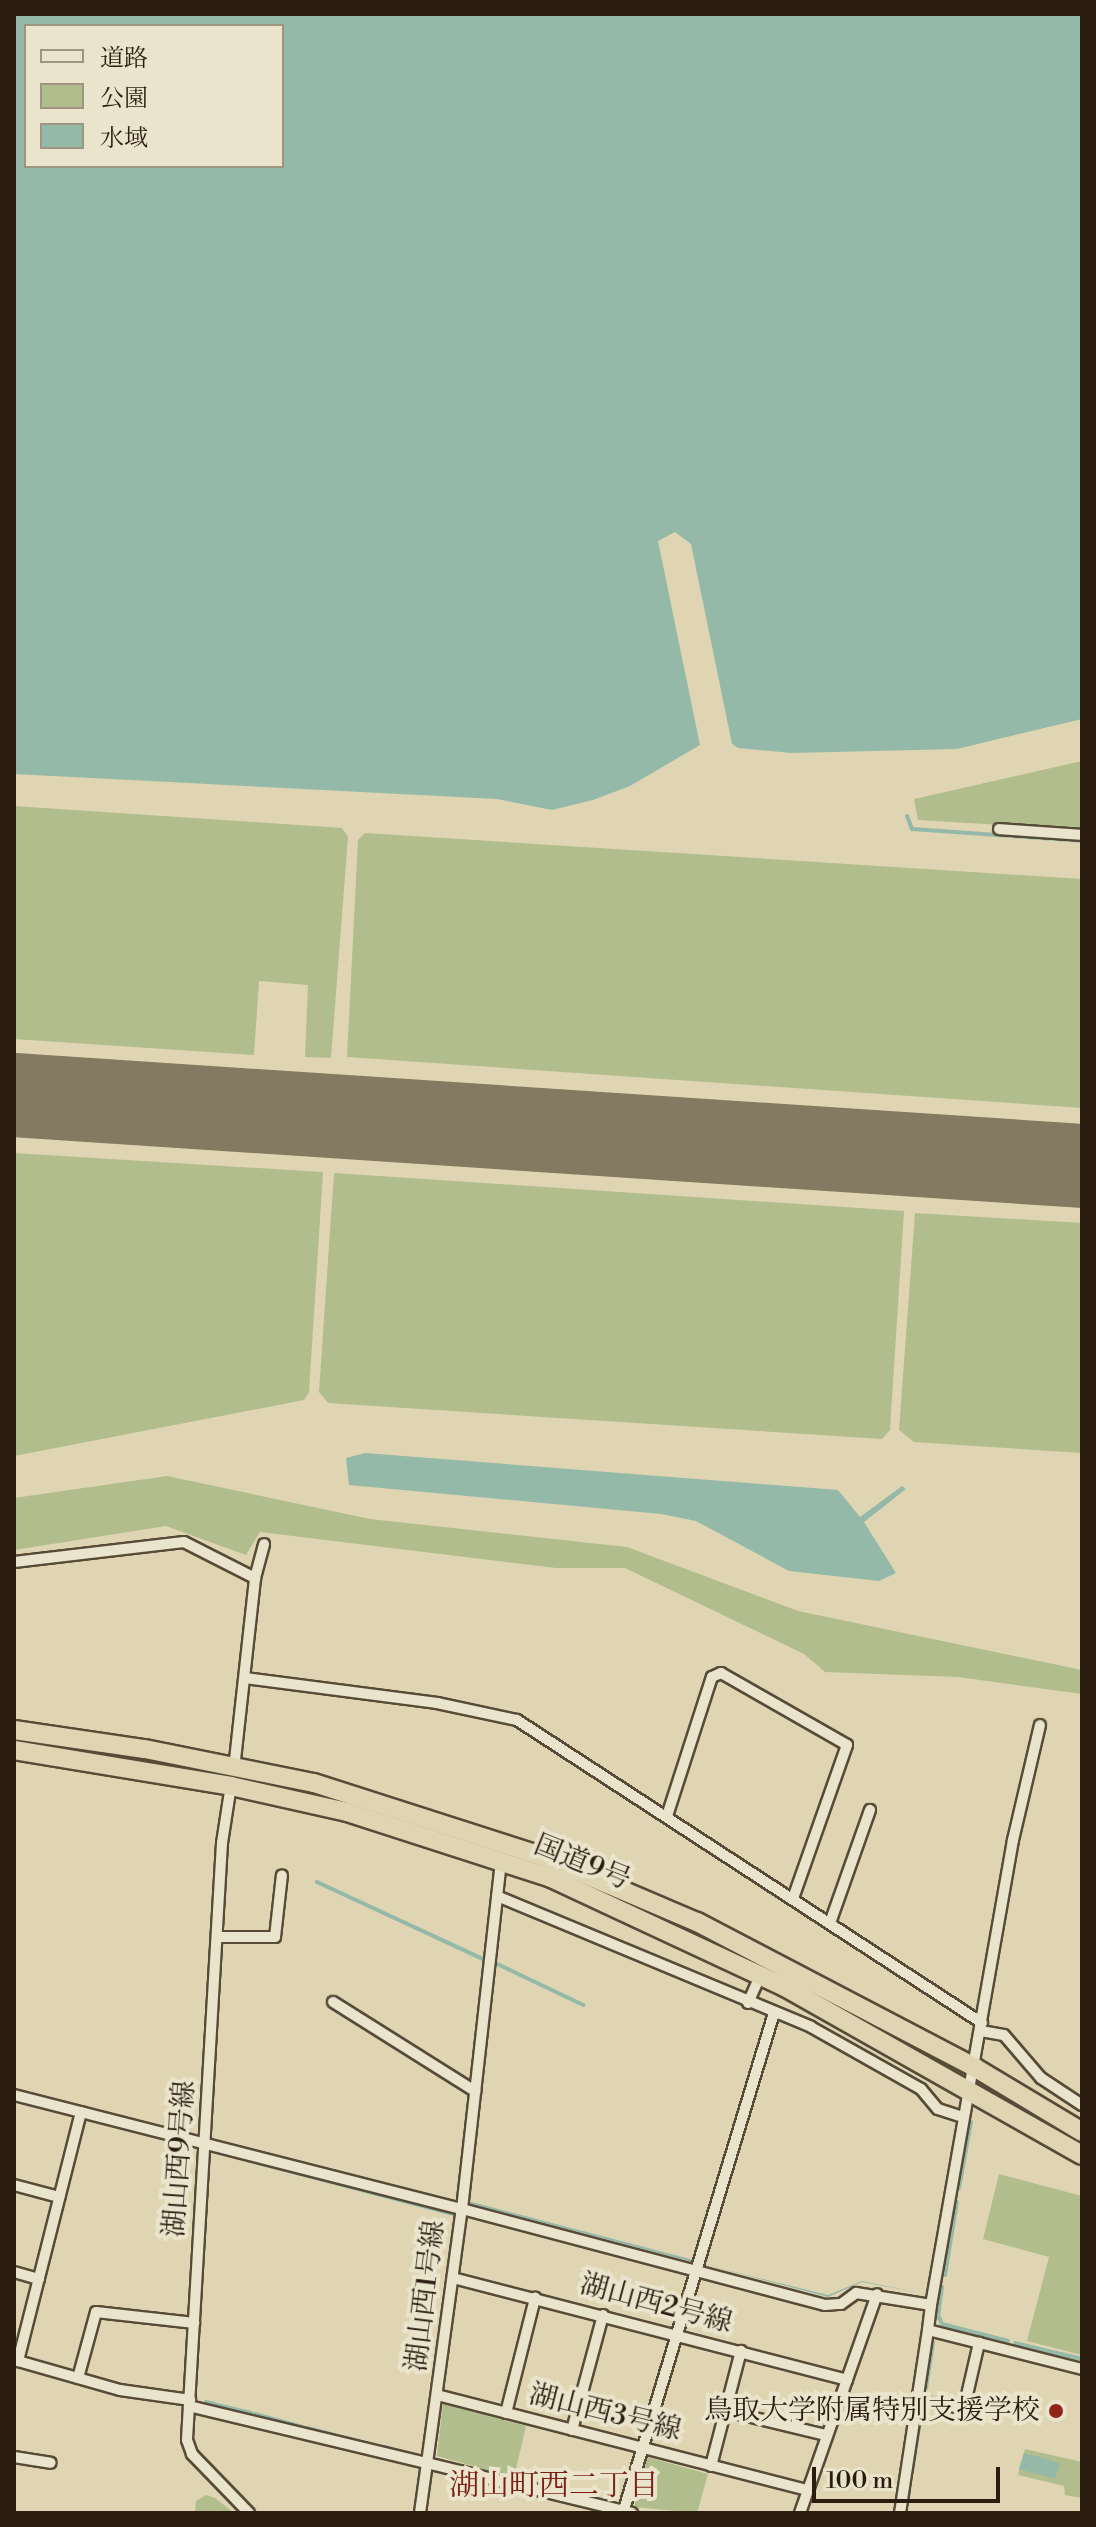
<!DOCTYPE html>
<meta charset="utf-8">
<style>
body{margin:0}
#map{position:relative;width:1096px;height:2527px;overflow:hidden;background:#dfd5b2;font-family:"Libre Bodoni","Noto Serif JP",serif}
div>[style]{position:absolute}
.green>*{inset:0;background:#b1bd8d}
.water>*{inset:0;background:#94b9a8}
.stream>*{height:4px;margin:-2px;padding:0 2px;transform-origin:2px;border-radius:2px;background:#94b9a8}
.runway>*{height:84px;margin:-42px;padding:0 42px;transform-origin:42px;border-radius:42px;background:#847961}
.roads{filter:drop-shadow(2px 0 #574b38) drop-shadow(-2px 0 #574b38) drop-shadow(0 2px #574b38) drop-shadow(0 -2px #574b38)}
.street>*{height:10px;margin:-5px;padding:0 5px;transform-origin:5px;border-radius:5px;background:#eae4cd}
.highway>*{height:18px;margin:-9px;padding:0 9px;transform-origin:9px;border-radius:9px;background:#dfd5b2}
.dots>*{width:22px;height:22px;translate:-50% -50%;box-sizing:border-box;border:4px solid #eae4cd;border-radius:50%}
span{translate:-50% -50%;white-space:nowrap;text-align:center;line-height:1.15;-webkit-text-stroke:8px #eae4cd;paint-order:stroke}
.street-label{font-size:28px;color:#2a1d10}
.poi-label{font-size:28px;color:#2a1d10}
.right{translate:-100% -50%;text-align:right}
.neighbourhood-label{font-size:30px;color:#7a1f14}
.frame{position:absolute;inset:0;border:16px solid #2a1d10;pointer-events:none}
.legend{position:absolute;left:24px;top:24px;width:260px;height:144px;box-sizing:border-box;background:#eae4cd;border:2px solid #9d9481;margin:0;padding:10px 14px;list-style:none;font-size:24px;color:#2a1d10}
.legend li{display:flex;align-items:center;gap:16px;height:40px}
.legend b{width:40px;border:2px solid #9d9481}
.scale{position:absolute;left:812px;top:2467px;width:188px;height:36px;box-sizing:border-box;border:4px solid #2a1d10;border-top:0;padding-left:10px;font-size:24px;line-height:28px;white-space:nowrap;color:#2a1d10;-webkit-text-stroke:6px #eae4cd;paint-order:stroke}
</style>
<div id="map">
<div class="green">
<div style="clip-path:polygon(1082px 761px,1082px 830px,918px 820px,914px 799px)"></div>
<div style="clip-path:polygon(14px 806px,342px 828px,348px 837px,331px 1058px,305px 1057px,308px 985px,259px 981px,254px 1055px,14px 1039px)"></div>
<div style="clip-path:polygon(365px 833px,1082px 879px,1082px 1108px,347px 1057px,358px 840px)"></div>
<div style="clip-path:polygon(14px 1153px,323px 1172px,309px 1392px,304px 1400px,14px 1456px)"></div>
<div style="clip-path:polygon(334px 1173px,904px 1211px,890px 1430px,882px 1439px,328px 1403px,319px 1392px)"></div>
<div style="clip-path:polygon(915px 1213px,1082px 1223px,1082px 1453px,914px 1442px,899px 1430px)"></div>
<div style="clip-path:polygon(167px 1476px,370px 1519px,627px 1547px,798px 1611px,1082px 1670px,1082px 1694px,958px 1677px,825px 1672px,804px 1654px,625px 1568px,556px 1568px,260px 1532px,246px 1555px,166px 1526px,14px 1550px,14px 1498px)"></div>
<div style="clip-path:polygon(999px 2174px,1082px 2196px,1082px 2355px,1027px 2341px,1049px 2257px,983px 2239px)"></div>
<div style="clip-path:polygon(443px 2404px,526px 2426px,514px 2477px,437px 2456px)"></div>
<div style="clip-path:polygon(1025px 2449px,1082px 2462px,1082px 2498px,1065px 2495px,1064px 2486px,1018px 2475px)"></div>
<div style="clip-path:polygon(647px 2457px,708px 2474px,697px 2513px,634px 2507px)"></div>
<div style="clip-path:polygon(206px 2495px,215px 2498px,234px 2513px,195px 2513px,196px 2501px)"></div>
</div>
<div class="water">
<div style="clip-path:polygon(evenodd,14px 14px,1082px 14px,1082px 719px,957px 749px,792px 753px,738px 748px,732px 744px,691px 544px,675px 532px,658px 541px,700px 745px,630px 786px,593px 800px,552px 810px,497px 799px,14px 774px,14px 14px,282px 26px,282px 166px,26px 166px,26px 26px,282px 26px)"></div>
<div style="clip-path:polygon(365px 1453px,838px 1490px,860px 1517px,902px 1486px,906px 1489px,864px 1522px,896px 1573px,879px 1581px,789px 1571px,696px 1521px,661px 1514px,349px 1485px,346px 1458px)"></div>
<div style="clip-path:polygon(220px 2155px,455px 2213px,454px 2223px,453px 2216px)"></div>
<div style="clip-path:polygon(468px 2201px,694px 2260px,693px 2262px,468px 2203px)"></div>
<div style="clip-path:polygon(703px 2264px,828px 2295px,862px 2281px,921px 2293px,862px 2282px,828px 2297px)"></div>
<div style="clip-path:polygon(1024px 2453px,1060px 2463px,1055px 2479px,1019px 2469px)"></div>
</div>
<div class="stream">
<div style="left:907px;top:816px;width:14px;rotate:69deg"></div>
<div style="left:912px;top:829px;width:170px;rotate:4deg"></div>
<div style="left:317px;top:1882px;width:185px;rotate:24.9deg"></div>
<div style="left:493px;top:1962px;width:100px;rotate:25.5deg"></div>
<div style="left:959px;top:2188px;width:67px;rotate:-79.7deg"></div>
<div style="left:945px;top:2275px;width:74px;rotate:-80.7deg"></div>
<div style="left:942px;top:2287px;width:28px;rotate:98deg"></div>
<div style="left:938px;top:2315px;width:10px;rotate:66deg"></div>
<div style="left:942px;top:2324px;width:68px;rotate:14.4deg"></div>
<div style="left:1015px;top:2343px;width:69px;rotate:13.4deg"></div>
<div style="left:926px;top:2388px;width:46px;rotate:-81.2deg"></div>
<div style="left:206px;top:2402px;width:9px;rotate:13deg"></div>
<div style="left:217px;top:2405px;width:35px;rotate:13deg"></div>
<div style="left:255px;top:2414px;width:50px;rotate:15.2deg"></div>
<div style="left:307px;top:2428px;width:68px;rotate:14.4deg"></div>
<div style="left:384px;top:2447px;width:28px;rotate:15deg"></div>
<div style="left:912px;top:2472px;width:58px;rotate:-81deg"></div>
<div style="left:906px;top:2509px;width:17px;rotate:-80deg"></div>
</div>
<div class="runway">
<div style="left:14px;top:1095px;width:1070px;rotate:3.8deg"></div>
</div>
<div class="roads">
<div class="street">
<div style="left:999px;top:829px;width:83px;rotate:4.1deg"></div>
<div style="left:14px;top:1562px;width:171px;rotate:-6.7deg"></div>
<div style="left:184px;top:1542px;width:80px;rotate:26.9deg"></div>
<div style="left:245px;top:1678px;width:194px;rotate:7.4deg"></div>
<div style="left:437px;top:1703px;width:82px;rotate:12deg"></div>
<div style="left:517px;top:1720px;width:555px;rotate:33.09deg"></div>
<div style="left:234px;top:1769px;width:192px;rotate:-83.7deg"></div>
<div style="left:255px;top:1578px;width:35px;rotate:-75deg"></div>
<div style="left:231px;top:1785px;width:59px;rotate:98.8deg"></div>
<div style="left:222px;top:1843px;width:598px;rotate:93.36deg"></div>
<div style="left:187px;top:2440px;width:15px;rotate:70deg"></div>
<div style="left:192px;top:2454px;width:82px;rotate:46deg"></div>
<div style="left:667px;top:1816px;width:146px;rotate:-72.1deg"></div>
<div style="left:712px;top:1677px;width:10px;rotate:-24deg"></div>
<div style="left:721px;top:1673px;width:145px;rotate:29.7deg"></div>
<div style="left:847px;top:1745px;width:162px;rotate:109.4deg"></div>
<div style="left:497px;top:1896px;width:340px;rotate:22.6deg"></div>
<div style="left:811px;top:2027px;width:126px;rotate:29.4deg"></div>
<div style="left:921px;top:2089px;width:26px;rotate:50deg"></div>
<div style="left:938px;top:2109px;width:26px;rotate:18deg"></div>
<div style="left:830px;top:1923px;width:120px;rotate:-70.5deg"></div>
<div style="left:219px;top:1937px;width:56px"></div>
<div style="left:275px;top:1937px;width:62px;rotate:-83.6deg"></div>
<div style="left:333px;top:2002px;width:168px;rotate:32.1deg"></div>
<div style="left:748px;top:2003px;width:32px;rotate:-66deg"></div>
<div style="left:981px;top:2031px;width:23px;rotate:10deg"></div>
<div style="left:1004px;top:2035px;width:57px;rotate:49.3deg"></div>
<div style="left:1041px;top:2078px;width:49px;rotate:33.4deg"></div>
<div style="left:14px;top:2095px;width:462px;rotate:14.3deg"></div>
<div style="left:462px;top:2209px;width:351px;rotate:-83.6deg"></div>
<div style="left:81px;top:2112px;width:257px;rotate:104.2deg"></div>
<div style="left:18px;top:2361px;width:106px;rotate:15.9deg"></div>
<div style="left:120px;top:2390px;width:71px;rotate:8.1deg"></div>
<div style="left:14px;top:2185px;width:47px;rotate:14.9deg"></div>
<div style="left:14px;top:2272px;width:26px;rotate:16deg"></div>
<div style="left:453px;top:2278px;width:407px;rotate:14.5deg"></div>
<div style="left:931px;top:2305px;width:472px;rotate:-80deg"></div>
<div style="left:1013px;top:1840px;width:118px;rotate:-76.8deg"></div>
<div style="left:78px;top:2378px;width:68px;rotate:-74.7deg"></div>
<div style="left:96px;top:2312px;width:99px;rotate:6.4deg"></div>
<div style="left:437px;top:2395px;width:383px;rotate:14.4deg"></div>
<div style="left:917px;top:2401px;width:48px;rotate:8.5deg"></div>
<div style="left:964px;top:2408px;width:67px;rotate:-77deg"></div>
<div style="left:189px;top:2406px;width:245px;rotate:13.5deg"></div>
<div style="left:427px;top:2463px;width:50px;rotate:98deg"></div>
<div style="left:726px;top:2411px;width:103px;rotate:13.5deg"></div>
<div style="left:506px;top:2413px;width:119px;rotate:-75.8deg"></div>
<div style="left:572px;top:2430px;width:119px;rotate:-74.9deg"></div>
<div style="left:14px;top:2457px;width:37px;rotate:9deg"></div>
<div style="left:711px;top:2466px;width:119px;rotate:-75.4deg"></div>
<div style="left:623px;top:2513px;width:522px;rotate:-73.2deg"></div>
<div style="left:632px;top:2513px;width:211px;rotate:-166.3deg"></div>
<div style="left:427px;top:2463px;width:256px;rotate:-82.2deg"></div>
<div style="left:462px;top:2209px;width:375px;rotate:14.8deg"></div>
<div style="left:825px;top:2305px;width:16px;rotate:-4deg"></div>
<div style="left:841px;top:2304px;width:19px;rotate:-36deg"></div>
<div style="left:856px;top:2293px;width:76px;rotate:9.1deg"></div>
<div style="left:931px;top:2305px;width:25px;rotate:97deg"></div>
<div style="left:928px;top:2330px;width:159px;rotate:14.2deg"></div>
<div style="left:800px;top:2513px;width:232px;rotate:-70.6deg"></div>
<div style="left:900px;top:2513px;width:185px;rotate:-81.3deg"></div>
</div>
<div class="highway">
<div style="left:14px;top:1730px;width:132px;rotate:8.3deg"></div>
<div style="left:145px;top:1749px;width:172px;rotate:11.4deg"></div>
<div style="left:314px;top:1783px;width:239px;rotate:17.8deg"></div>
<div style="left:542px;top:1856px;width:168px;rotate:23.1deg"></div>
<div style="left:697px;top:1922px;width:313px;rotate:27.6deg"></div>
<div style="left:974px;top:2067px;width:126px;rotate:31deg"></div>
<div style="left:14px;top:1750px;width:220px;rotate:9.4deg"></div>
<div style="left:231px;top:1786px;width:119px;rotate:12.6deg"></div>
<div style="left:347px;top:1812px;width:214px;rotate:17.9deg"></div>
<div style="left:551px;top:1878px;width:258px;rotate:25deg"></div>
<div style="left:785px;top:1987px;width:341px;rotate:29.5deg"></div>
</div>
</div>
<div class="dots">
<div style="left:1056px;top:2411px;background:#8f2418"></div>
</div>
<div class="street-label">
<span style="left:582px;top:1863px;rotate:22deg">国道9号</span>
<span style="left:180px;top:2159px;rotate:-86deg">湖山西9号線</span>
<span style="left:426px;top:2296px;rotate:-83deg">湖山西1号線</span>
<span style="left:656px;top:2304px;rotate:15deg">湖山西2号線</span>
<span style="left:605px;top:2413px;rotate:14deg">湖山西3号線</span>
</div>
<div class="poi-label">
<span class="right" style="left:1040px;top:2411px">鳥取大学附属特別支援学校</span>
</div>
<div class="neighbourhood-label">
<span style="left:554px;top:2486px">湖山町西二丁目</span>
</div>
<div class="frame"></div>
<ul class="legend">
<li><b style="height:10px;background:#eae4cd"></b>道路</li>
<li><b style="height:22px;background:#b1bd8d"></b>公園</li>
<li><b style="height:22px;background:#94b9a8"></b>水域</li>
</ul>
<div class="scale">100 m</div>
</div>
